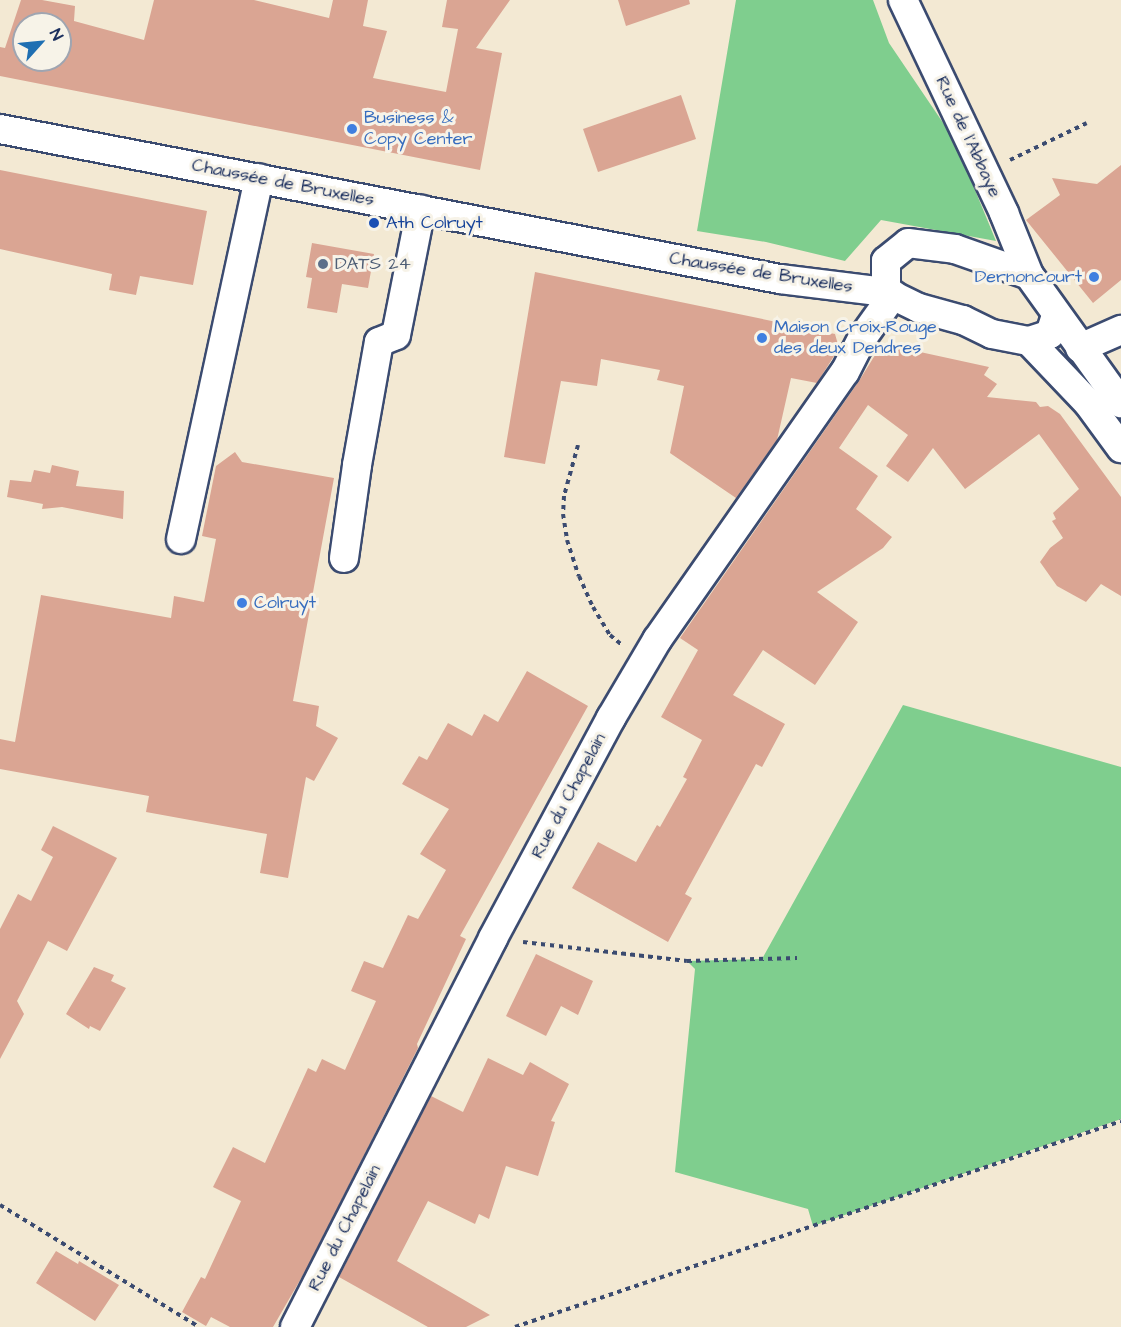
<!DOCTYPE html>
<meta charset="utf-8">
<style>
body{margin:0}
#map{position:relative;width:1121px;height:1327px;overflow:hidden;background:#f3e9d3;font-family:"Architects Daughter",sans-serif}
div>[style]{position:absolute}
.green>*{inset:0;background:#7fce8e}
.building>*{inset:0;background:#daa593}
.path>*{height:4px;margin-top:-2px;transform-origin:0;background:repeating-linear-gradient(90deg,#3b4b70 0 4.5px,transparent 0 9px)}
.roads{filter:drop-shadow(2px 0 #3b4b70) drop-shadow(-2px 0 #3b4b70) drop-shadow(0 2px #3b4b70) drop-shadow(0 -2px #3b4b70)}
.minor>*{height:28px;margin:-14px;padding:0 14px;transform-origin:14px;border-radius:14px;background:#fff}
.dots>*{width:16px;height:16px;translate:-50% -50%;box-sizing:border-box;border:3px solid #f7f3e8;border-radius:50%}
span{translate:-50% -50%;white-space:nowrap;text-align:center;line-height:1.15;-webkit-text-stroke:6px #f7f3e8;paint-order:stroke}
.shop-label{font-size:18px;color:#366cbe}
.left{translate:0 -50%;text-align:left}
.right{translate:-100% -50%;text-align:right}
.street-label{font-size:18px;color:#1b2f5e}
.transit-label{font-size:18px;color:#164399}
.service-label{font-size:18px;color:#4e5e75}
.north{position:absolute;left:12px;top:12px;width:60px;height:60px;box-sizing:border-box;background:#f7f3e8;border:2px solid #9fa5b1;border-radius:50%;rotate:63deg;font-size:16px;font-weight:700;line-height:24px;text-align:center;color:#1b2f5e}
.north::after{content:'';display:block;margin:auto;width:21px;height:27px;background:#1f6fb2;clip-path:polygon(50% 0,100% 100%,50% 72%,0 100%)}
</style>
<div id="map">
<div class="green">
<div style="clip-path:polygon(736px 0,873px 0,889px 43px,954px 139px,996px 241px,881px 220px,845px 261px,766px 242px,697px 231px)"></div>
<div style="clip-path:polygon(903px 705px,1121px 767px,1121px 1119px,813px 1226px,808px 1209px,675px 1172px,695px 969px,687px 961px,762px 959px)"></div>
</div>
<div class="building">
<div style="clip-path:polygon(evenodd,21px 0,42px 0,75px 6px,74px 21px,144px 40px,154px 0,254px 0,329px 18px,333px 0,368px 0,363px 26px,387px 31px,373px 78px,446px 92px,458px 29px,442px 27px,447px 0,510px 0,476px 48px,502px 53px,480px 170px,0 76px,0 47px,5px 48px,21px 0,24px 24px,60px 24px,60px 60px,24px 60px,24px 24px)"></div>
<div style="clip-path:polygon(618px 0,689px 0,690px 4px,626px 26px)"></div>
<div style="clip-path:polygon(681px 95px,696px 139px,598px 172px,583px 129px)"></div>
<div style="clip-path:polygon(1121px 165px,1121px 280px,1093px 303px,1026px 220px,1060px 195px,1052px 178px,1097px 184px)"></div>
<div style="clip-path:polygon(0 170px,207px 211px,193px 285px,140px 276px,136px 295px,109px 290px,112px 274px,0 249px)"></div>
<div style="clip-path:polygon(312px 243px,374px 254px,368px 288px,342px 284px,337px 313px,307px 308px,312px 278px,306px 277px)"></div>
<div style="clip-path:polygon(535px 272px,835px 334px,839px 348px,817px 383px,791px 378px,777px 440px,736px 498px,670px 453px,684px 386px,657px 380px,660px 370px,601px 359px,597px 386px,561px 381px,545px 464px,504px 457px)"></div>
<div style="clip-path:polygon(888px 345px,989px 367px,984px 375px,997px 384px,987px 397px,1036px 402px,1040px 407px,1048px 406px,1060px 414px,1121px 497px,1121px 596px,1101px 584px,1086px 602px,1057px 586px,1040px 562px,1050px 548px,1063px 538px,1052px 521px,1056px 519px,1053px 513px,1079px 489px,1039px 434px,965px 489px,933px 448px,908px 482px,886px 466px,908px 435px,868px 405px,839px 448px,878px 476px,856px 509px,892px 537px,883px 548px,817px 592px,858px 622px,815px 685px,763px 650px,733px 695px,785px 724px,762px 767px,756px 764px,685px 894px,692px 898px,668px 942px,572px 888px,598px 842px,636px 862px,657px 825px,660px 827px,687px 779px,683px 777px,702px 740px,661px 717px,698px 650px,680px 638px,859px 381px,880px 347px)"></div>
<div style="clip-path:polygon(235px 452px,242px 462px,334px 478px,293px 701px,319px 706px,316px 726px,338px 738px,314px 781px,306px 777px,288px 878px,260px 873px,267px 834px,146px 812px,149px 796px,0 769px,0 739px,15px 742px,41px 595px,171px 618px,174px 596px,204px 602px,216px 539px,202px 536px,216px 466px)"></div>
<div style="clip-path:polygon(52px 465px,79px 471px,76px 486px,124px 491px,123px 519px,62px 507px,42px 509px,43px 504px,7px 497px,10px 480px,31px 482px,34px 470px,50px 473px)"></div>
<div style="clip-path:polygon(527px 671px,588px 706px,460px 936px,466px 939px,417px 1044px,418px 1048px,307px 1268px,273px 1327px,230px 1327px,211px 1317px,206px 1326px,182px 1312px,201px 1277px,205px 1279px,241px 1201px,213px 1187px,233px 1147px,265px 1163px,308px 1068px,316px 1072px,322px 1059px,345px 1070px,376px 1001px,351px 991px,364px 961px,383px 968px,408px 915px,418px 919px,446px 870px,420px 854px,449px 809px,402px 784px,419px 756px,427px 760px,448px 723px,472px 736px,484px 714px,498px 722px)"></div>
<div style="clip-path:polygon(53px 826px,117px 858px,67px 951px,48px 941px,17px 1001px,24px 1014px,0 1059px,0 929px,18px 894px,31px 901px,53px 857px,41px 850px)"></div>
<div style="clip-path:polygon(536px 954px,593px 981px,578px 1015px,561px 1006px,546px 1036px,506px 1016px)"></div>
<div style="clip-path:polygon(94px 967px,114px 975px,111px 981px,126px 988px,100px 1031px,90px 1026px,89px 1029px,66px 1014px)"></div>
<div style="clip-path:polygon(488px 1058px,523px 1075px,530px 1062px,569px 1084px,551px 1121px,555px 1122px,538px 1176px,506px 1166px,489px 1219px,479px 1214px,475px 1224px,428px 1201px,397px 1261px,490px 1315px,466px 1327px,428px 1327px,339px 1277px,431px 1096px,463px 1112px)"></div>
<div style="clip-path:polygon(56px 1251px,78px 1264px,79px 1261px,119px 1285px,95px 1321px,36px 1283px)"></div>
</div>
<div class="path">
<div style="left:1010px;top:160px;width:85px;rotate:-25.7deg"></div>
<div style="left:578px;top:445px;width:53px;rotate:105.4deg"></div>
<div style="left:564px;top:496px;width:18px;rotate:93deg"></div>
<div style="left:563px;top:514px;width:26px;rotate:81deg"></div>
<div style="left:567px;top:540px;width:38px;rotate:72deg"></div>
<div style="left:579px;top:576px;width:34px;rotate:66deg"></div>
<div style="left:593px;top:607px;width:33px;rotate:59deg"></div>
<div style="left:610px;top:635px;width:16px;rotate:40deg"></div>
<div style="left:523px;top:942px;width:165px;rotate:6.6deg"></div>
<div style="left:687px;top:961px;width:110px;rotate:-1.6deg"></div>
<div style="left:0;top:1205px;width:233px;rotate:31.5deg"></div>
<div style="left:515px;top:1327px;width:640px;rotate:-18.77deg"></div>
</div>
<div class="roads">
<div class="minor">
<div style="left:903px;top:0;width:236px;rotate:64.6deg"></div>
<div style="left:1004px;top:213px;width:67px;rotate:68deg"></div>
<div style="left:1029px;top:275px;width:158px;rotate:54.3deg"></div>
<div style="left:0;top:129px;width:794px;rotate:10.89deg"></div>
<div style="left:780px;top:279px;width:107px;rotate:7deg"></div>
<div style="left:886px;top:292px;width:37px;rotate:26deg"></div>
<div style="left:919px;top:308px;width:46px;rotate:15.3deg"></div>
<div style="left:963px;top:320px;width:32px;rotate:26deg"></div>
<div style="left:992px;top:334px;width:38px;rotate:11deg"></div>
<div style="left:1029px;top:341px;width:22px;rotate:-18deg"></div>
<div style="left:1050px;top:334px;width:19px;rotate:-72deg"></div>
<div style="left:886px;top:292px;width:31px;rotate:-90deg"></div>
<div style="left:886px;top:261px;width:28px;rotate:-39deg"></div>
<div style="left:908px;top:243px;width:47px;rotate:7.3deg"></div>
<div style="left:955px;top:249px;width:78px;rotate:19.4deg"></div>
<div style="left:1029px;top:341px;width:86px;rotate:46.4deg"></div>
<div style="left:1088px;top:403px;width:56px;rotate:53.7deg"></div>
<div style="left:1080px;top:348px;width:45px;rotate:-23.7deg"></div>
<div style="left:181px;top:539px;width:369px;rotate:-77.8deg"></div>
<div style="left:344px;top:558px;width:94px;rotate:-82deg"></div>
<div style="left:357px;top:465px;width:125px;rotate:-79.9deg"></div>
<div style="left:379px;top:342px;width:18px;rotate:-22deg"></div>
<div style="left:396px;top:335px;width:128px;rotate:-78.8deg"></div>
<div style="left:295px;top:1327px;width:436px;rotate:-63deg"></div>
<div style="left:493px;top:938px;width:250px;rotate:-61.8deg"></div>
<div style="left:611px;top:718px;width:91px;rotate:-59.5deg"></div>
<div style="left:657px;top:640px;width:327px;rotate:-55deg"></div>
<div style="left:845px;top:372px;width:39px;rotate:-63deg"></div>
<div style="left:863px;top:337px;width:52px;rotate:-54.5deg"></div>
</div>
</div>
<div class="dots">
<div style="left:352px;top:129px;background:#3f7fe0"></div>
<div style="left:374px;top:223px;background:#1a4fb4"></div>
<div style="left:323px;top:264px;background:#5c6f8a"></div>
<div style="left:1094px;top:277px;background:#3f7fe0"></div>
<div style="left:762px;top:338px;background:#3f7fe0"></div>
<div style="left:242px;top:603px;background:#3f7fe0"></div>
</div>
<div class="shop-label">
<span class="left" style="left:364px;top:129px">Business &amp;<br>Copy Center</span>
<span class="right" style="left:1082px;top:277px">Dernoncourt</span>
<span class="left" style="left:774px;top:338px">Maison Croix-Rouge<br>des deux Dendres</span>
<span class="left" style="left:254px;top:603px">Colruyt</span>
</div>
<div class="street-label">
<span style="left:968px;top:137px;rotate:65deg">Rue de l'Abbaye</span>
<span style="left:283px;top:183px;rotate:11deg">Chaussée de Bruxelles</span>
<span style="left:761px;top:273px;rotate:9deg">Chaussée de Bruxelles</span>
<span style="left:569px;top:796px;rotate:-62deg">Rue du Chapelain</span>
<span style="left:345px;top:1228px;rotate:-63deg">Rue du Chapelain</span>
</div>
<div class="transit-label">
<span class="left" style="left:386px;top:223px">Ath Colruyt</span>
</div>
<div class="service-label">
<span class="left" style="left:335px;top:264px">DATS 24</span>
</div>
<div class="north">N</div>
</div>
